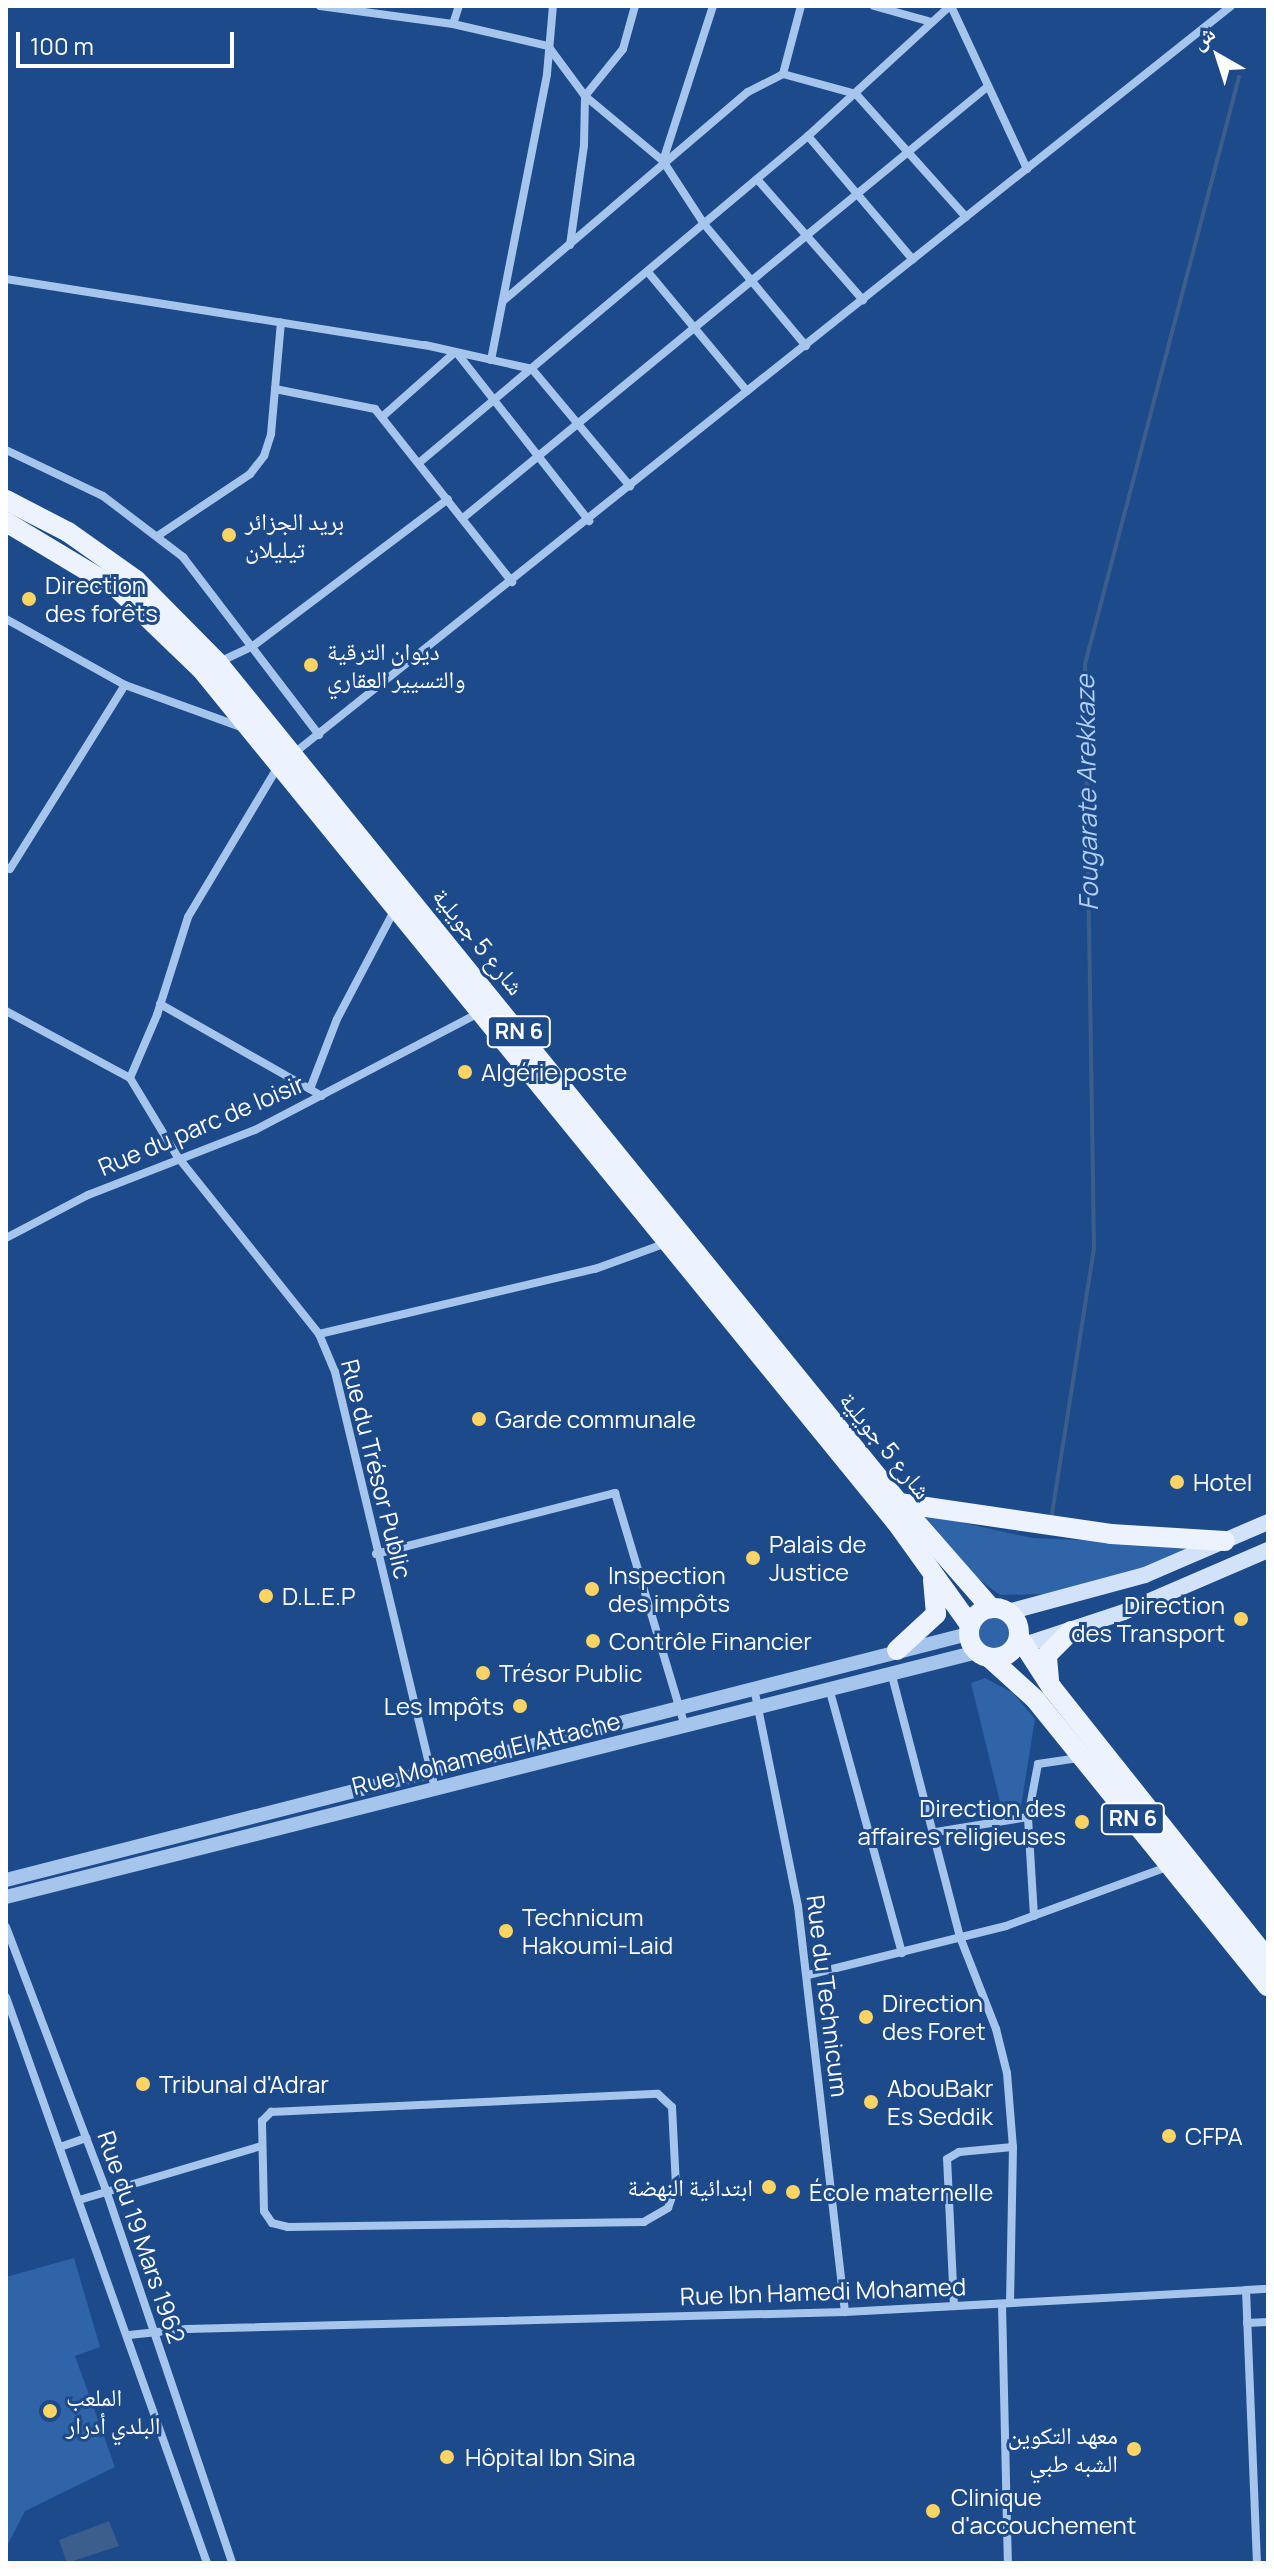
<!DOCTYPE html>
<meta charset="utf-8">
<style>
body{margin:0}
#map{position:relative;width:1274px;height:2569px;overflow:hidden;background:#1c4a8a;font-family:Manrope,"Noto Naskh Arabic",sans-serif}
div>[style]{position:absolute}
.green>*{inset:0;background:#2f64a8}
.round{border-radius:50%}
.water>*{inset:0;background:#3c5e8c}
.stream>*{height:4px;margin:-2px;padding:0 2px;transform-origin:2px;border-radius:2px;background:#3c5e8c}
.minor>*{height:8px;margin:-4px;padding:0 4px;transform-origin:4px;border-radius:4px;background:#a6c5ec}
.tertiary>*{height:14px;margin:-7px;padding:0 7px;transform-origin:7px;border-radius:7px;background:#a6c5ec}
.secondary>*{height:16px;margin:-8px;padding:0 8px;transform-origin:8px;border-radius:8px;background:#d2e3f9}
.primary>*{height:20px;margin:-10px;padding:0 10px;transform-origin:10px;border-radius:10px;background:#ecf3ff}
.primary>.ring{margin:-10px;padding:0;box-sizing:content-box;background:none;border:20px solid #ecf3ff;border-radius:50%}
.dots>*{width:22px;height:22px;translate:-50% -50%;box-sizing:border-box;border:4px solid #1c4a8a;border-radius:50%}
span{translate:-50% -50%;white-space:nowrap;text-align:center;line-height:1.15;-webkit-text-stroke:6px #1c4a8a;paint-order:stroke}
.shield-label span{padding:2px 6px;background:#1c4a8a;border:2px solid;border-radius:6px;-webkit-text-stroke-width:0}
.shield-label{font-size:22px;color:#fff;font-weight:700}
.poi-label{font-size:24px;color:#fff}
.left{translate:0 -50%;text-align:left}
.right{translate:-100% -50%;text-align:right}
.street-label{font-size:24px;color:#fff}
.water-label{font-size:26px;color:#b2cff4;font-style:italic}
.frame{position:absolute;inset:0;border:8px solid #fff;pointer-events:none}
.north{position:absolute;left:1178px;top:16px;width:80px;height:80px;-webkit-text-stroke:6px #1c4a8a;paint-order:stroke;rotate:321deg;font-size:22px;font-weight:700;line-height:32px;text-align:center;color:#fff}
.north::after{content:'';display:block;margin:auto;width:28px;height:36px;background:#fff;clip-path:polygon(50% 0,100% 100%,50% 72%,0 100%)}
.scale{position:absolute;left:16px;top:32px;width:218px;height:36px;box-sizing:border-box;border:4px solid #fff;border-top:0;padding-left:10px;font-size:24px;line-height:28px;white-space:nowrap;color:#fff;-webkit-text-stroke:6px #1c4a8a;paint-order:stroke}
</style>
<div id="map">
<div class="green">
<div style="clip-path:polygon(914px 1512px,1032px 1538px,1203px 1545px,1139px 1571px,1046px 1594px,1000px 1595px,972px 1574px)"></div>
<div class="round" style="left:979px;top:1618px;width:30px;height:30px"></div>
<div style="clip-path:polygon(985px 1678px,1013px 1693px,1035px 1719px,1021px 1806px,1001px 1806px,971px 1683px)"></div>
<div style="clip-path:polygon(74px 2258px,100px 2347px,75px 2356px,115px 2467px,25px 2511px,6px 2548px,6px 2277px)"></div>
</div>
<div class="water">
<div style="clip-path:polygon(109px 2521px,119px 2546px,67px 2563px,59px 2540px)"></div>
</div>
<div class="stream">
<div style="left:1051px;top:1520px;width:274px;rotate:-81deg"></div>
<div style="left:1094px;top:1249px;width:585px;rotate:-90.88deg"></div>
<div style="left:1085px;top:664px;width:607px;rotate:-75.3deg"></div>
</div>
<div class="minor">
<div style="left:320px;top:6px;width:134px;rotate:7.7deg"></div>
<div style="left:453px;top:24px;width:98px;rotate:13deg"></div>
<div style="left:548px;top:46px;width:62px;rotate:53.5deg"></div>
<div style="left:585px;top:96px;width:102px;rotate:39.8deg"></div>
<div style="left:713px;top:6px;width:163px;rotate:107.9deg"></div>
<div style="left:663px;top:161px;width:75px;rotate:56.9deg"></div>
<div style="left:704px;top:224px;width:159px;rotate:50.1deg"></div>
<div style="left:874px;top:6px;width:59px;rotate:15.7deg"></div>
<div style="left:951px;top:6px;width:180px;rotate:65deg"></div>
<div style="left:453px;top:24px;width:19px;rotate:-72deg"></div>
<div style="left:783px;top:74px;width:70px;rotate:-75.2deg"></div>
<div style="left:808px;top:136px;width:162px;rotate:49.7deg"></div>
<div style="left:757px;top:179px;width:161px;rotate:48.8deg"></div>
<div style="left:570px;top:245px;width:101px;rotate:-82deg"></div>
<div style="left:584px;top:145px;width:49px;rotate:-88.8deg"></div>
<div style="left:585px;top:96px;width:60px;rotate:-51deg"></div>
<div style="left:623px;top:49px;width:45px;rotate:-74.4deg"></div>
<div style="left:6px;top:279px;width:424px;rotate:9deg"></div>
<div style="left:425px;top:345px;width:110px;rotate:12.6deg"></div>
<div style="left:532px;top:369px;width:153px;rotate:50.1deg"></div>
<div style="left:503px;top:301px;width:322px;rotate:-40.5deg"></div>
<div style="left:748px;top:92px;width:39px;rotate:-27deg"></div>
<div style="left:783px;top:74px;width:76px;rotate:15.3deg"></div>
<div style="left:856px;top:94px;width:165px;rotate:48.2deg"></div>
<div style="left:457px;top:353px;width:214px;rotate:51.8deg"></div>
<div style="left:491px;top:360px;width:291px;rotate:-78.9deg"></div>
<div style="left:547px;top:74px;width:68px;rotate:-85deg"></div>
<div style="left:275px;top:389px;width:102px;rotate:11.3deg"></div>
<div style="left:375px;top:409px;width:221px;rotate:51.6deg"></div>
<div style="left:747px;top:391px;width:618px;rotate:-38.5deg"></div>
<div style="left:382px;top:417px;width:96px;rotate:-41.6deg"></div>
<div style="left:6px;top:450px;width:107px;rotate:25.4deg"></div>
<div style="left:103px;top:496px;width:101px;rotate:37.3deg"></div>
<div style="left:183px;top:557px;width:224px;rotate:52.6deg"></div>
<div style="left:420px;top:462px;width:507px;rotate:-40.04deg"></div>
<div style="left:808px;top:136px;width:193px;rotate:-42.5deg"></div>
<div style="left:463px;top:518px;width:677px;rotate:-39.43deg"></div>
<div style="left:159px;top:535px;width:110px;rotate:-33.8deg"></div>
<div style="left:250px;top:474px;width:23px;rotate:-52deg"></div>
<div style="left:264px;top:456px;width:23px;rotate:-72deg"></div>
<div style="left:271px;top:434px;width:112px;rotate:-84.9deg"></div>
<div style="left:6px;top:619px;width:136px;rotate:29deg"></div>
<div style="left:125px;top:685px;width:123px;rotate:19.9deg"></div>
<div style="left:219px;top:662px;width:38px;rotate:-25deg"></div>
<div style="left:253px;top:646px;width:244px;rotate:-37deg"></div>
<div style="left:293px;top:754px;width:581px;rotate:-38.64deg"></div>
<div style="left:747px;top:391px;width:155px;rotate:-129.8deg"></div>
<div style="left:6px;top:867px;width:4px;rotate:27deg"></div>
<div style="left:10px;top:869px;width:217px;rotate:-58deg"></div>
<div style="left:160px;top:1004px;width:186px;rotate:29.6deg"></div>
<div style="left:6px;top:1011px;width:141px;rotate:28.4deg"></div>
<div style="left:130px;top:1078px;width:91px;rotate:58.9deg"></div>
<div style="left:177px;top:1156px;width:228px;rotate:51.4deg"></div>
<div style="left:319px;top:1334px;width:41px;rotate:67.2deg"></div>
<div style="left:335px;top:1372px;width:429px;rotate:76.5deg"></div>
<div style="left:130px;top:1078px;width:69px;rotate:-66.8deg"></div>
<div style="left:157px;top:1015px;width:103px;rotate:-72.4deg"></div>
<div style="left:188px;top:917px;width:177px;rotate:-59.1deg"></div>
<div style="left:310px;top:1089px;width:75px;rotate:-68.9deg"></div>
<div style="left:337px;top:1019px;width:124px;rotate:-62.2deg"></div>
<div style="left:6px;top:1238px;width:93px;rotate:-27.7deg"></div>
<div style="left:88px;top:1195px;width:179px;rotate:-21.3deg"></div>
<div style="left:255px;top:1130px;width:255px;rotate:-27.6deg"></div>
<div style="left:319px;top:1334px;width:284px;rotate:-13.3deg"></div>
<div style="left:595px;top:1269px;width:76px;rotate:-20.1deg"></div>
<div style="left:376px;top:1554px;width:247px;rotate:-14.3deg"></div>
<div style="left:615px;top:1493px;width:243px;rotate:73.3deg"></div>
<div style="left:891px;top:1672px;width:274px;rotate:75.4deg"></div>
<div style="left:960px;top:1937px;width:99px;rotate:68.6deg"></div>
<div style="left:996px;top:2029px;width:45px;rotate:76deg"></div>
<div style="left:1007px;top:2073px;width:74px;rotate:85.4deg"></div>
<div style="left:1013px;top:2147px;width:156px;rotate:91.1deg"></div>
<div style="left:754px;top:1688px;width:222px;rotate:78.6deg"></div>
<div style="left:798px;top:1906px;width:409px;rotate:83.4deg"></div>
<div style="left:829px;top:1688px;width:275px;rotate:74.6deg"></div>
<div style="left:936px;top:1832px;width:93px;rotate:-9.3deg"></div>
<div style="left:1034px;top:1916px;width:99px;rotate:-93.5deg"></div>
<div style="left:1028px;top:1817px;width:54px;rotate:-79.3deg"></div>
<div style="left:1038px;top:1764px;width:41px;rotate:-8.3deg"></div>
<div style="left:6px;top:1927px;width:281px;rotate:69.2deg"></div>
<div style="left:106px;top:2190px;width:394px;rotate:71.3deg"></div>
<div style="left:808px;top:1975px;width:204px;rotate:-13.9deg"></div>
<div style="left:1006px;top:1926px;width:175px;rotate:-20.1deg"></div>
<div style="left:6px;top:1997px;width:601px;rotate:70.45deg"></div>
<div style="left:658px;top:2094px;width:19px;rotate:43deg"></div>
<div style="left:672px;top:2107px;width:78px;rotate:87.1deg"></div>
<div style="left:676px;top:2185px;width:24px;rotate:109deg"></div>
<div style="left:668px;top:2208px;width:28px;rotate:150deg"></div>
<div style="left:644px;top:2222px;width:356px;rotate:179.2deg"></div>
<div style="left:288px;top:2227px;width:16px;rotate:-166deg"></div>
<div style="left:272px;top:2223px;width:14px;rotate:-124deg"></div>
<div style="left:264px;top:2211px;width:90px;rotate:-91.3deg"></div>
<div style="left:262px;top:2121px;width:13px;rotate:-45deg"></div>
<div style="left:271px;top:2112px;width:387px;rotate:-2.7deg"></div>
<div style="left:60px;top:2147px;width:28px;rotate:-19deg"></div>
<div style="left:79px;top:2200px;width:190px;rotate:-16.5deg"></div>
<div style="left:1246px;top:2290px;width:22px;rotate:-3deg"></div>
<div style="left:1002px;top:2304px;width:259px;rotate:88.7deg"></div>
<div style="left:954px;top:2306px;width:147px;rotate:-92.7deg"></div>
<div style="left:947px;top:2159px;width:14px;rotate:-30deg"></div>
<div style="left:959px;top:2152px;width:54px;rotate:-5.3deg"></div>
<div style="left:1247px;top:2323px;width:21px;rotate:-3deg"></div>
<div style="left:129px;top:2335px;width:58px;rotate:-5.9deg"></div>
<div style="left:187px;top:2329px;width:658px;rotate:-1.48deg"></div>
<div style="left:845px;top:2312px;width:402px;rotate:-3.1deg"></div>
<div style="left:1246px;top:2290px;width:273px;rotate:87.7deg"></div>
</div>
<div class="tertiary">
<div style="left:6px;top:1880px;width:993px;rotate:-14.34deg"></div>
<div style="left:6px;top:1897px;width:1001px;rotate:-14.16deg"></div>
</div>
<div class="secondary">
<div style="left:1008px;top:1612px;width:142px;rotate:-15.1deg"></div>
<div style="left:1145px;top:1575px;width:134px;rotate:-23.3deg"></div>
<div style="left:1024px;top:1645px;width:105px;rotate:-18.3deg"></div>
<div style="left:1124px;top:1612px;width:157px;rotate:-23.3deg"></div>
</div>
<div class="primary">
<div style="left:6px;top:500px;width:70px;rotate:27.3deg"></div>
<div style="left:68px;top:532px;width:83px;rotate:35.2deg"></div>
<div style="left:136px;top:580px;width:117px;rotate:45.3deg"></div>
<div style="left:218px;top:663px;width:1081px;rotate:50.97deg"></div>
<div style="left:899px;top:1503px;width:140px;rotate:48.8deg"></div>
<div style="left:6px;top:522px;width:132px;rotate:31deg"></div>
<div style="left:119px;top:590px;width:115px;rotate:43.9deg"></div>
<div style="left:202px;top:670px;width:1099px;rotate:50.84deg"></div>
<div style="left:896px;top:1522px;width:127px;rotate:54.3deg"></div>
<div style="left:899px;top:1503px;width:214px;rotate:8.3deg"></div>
<div style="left:1111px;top:1534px;width:114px;rotate:3.5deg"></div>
<div class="ring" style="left:969px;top:1608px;width:30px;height:30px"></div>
<div style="left:1019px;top:1637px;width:61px;rotate:57.1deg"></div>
<div style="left:1052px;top:1688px;width:347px;rotate:51.5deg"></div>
<div style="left:897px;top:1650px;width:53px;rotate:-42.7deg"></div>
<div style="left:936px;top:1614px;width:35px;rotate:-95deg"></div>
<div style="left:991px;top:1659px;width:59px;rotate:42.3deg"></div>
<div style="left:1035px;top:1699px;width:370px;rotate:51deg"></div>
<div style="left:1049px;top:1680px;width:25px;rotate:-95deg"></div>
<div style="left:1047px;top:1655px;width:34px;rotate:-45deg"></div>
</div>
<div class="dots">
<div style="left:229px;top:535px;background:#fdd363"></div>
<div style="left:29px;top:599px;background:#fdd363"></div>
<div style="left:311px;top:665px;background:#fdd363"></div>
<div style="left:465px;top:1072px;background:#fdd363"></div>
<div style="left:479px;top:1419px;background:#fdd363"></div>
<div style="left:1177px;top:1482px;background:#fdd363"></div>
<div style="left:753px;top:1558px;background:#fdd363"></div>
<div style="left:592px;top:1589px;background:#fdd363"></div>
<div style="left:266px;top:1596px;background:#fdd363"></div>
<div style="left:1241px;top:1619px;background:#fdd363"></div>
<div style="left:593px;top:1641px;background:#fdd363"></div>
<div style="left:483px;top:1673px;background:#fdd363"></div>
<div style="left:520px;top:1706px;background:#fdd363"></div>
<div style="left:1082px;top:1822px;background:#fdd363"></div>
<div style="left:506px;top:1931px;background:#fdd363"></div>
<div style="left:866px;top:2017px;background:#fdd363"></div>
<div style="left:143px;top:2084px;background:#fdd363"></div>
<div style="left:871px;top:2102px;background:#fdd363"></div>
<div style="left:1169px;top:2136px;background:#fdd363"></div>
<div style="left:769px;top:2187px;background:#fdd363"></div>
<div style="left:793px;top:2192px;background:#fdd363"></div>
<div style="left:50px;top:2411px;background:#fdd363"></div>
<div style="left:1134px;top:2449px;background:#fdd363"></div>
<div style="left:447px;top:2457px;background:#fdd363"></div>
<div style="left:933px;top:2511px;background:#fdd363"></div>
</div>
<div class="shield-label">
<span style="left:519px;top:1032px">RN 6</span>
<span style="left:1133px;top:1819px">RN 6</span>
</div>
<div class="poi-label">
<span class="left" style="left:245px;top:535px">بريد الجزائر<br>تيليلان</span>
<span class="left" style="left:45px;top:599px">Direction<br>des forêts</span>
<span class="left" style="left:327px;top:665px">ديوان الترقية<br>والتسيير العقاري</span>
<span class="left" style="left:481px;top:1072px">Algérie poste</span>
<span class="left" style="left:495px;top:1419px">Garde communale</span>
<span class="left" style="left:1193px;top:1482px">Hotel</span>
<span class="left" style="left:769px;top:1558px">Palais de<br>Justice</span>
<span class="left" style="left:608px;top:1589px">Inspection<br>des impôts</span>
<span class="left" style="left:282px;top:1596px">D.L.E.P</span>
<span class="right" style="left:1225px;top:1619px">Direction<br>des Transport</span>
<span class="left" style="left:609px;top:1641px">Contrôle Financier</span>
<span class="left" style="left:499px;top:1673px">Trésor Public</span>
<span class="right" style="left:504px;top:1706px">Les Impôts</span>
<span class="right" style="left:1066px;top:1822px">Direction des<br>affaires religieuses</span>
<span class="left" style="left:522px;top:1931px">Technicum<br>Hakoumi-Laid</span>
<span class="left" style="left:882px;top:2017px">Direction<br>des Foret</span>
<span class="left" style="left:159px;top:2084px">Tribunal d'Adrar</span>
<span class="left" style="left:887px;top:2102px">AbouBakr<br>Es Seddik</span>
<span class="left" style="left:1185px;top:2136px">CFPA</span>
<span class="right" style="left:753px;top:2187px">ابتدائية النهضة</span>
<span class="left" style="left:809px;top:2192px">École maternelle</span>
<span class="left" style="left:66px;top:2411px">الملعب<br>البلدي أدرار</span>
<span class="right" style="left:1118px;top:2449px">معهد التكوين<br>الشبه طبي</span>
<span class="left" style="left:465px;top:2457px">Hôpital Ibn Sina</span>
<span class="left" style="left:951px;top:2511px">Clinique<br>d'accouchement</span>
</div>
<div class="street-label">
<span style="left:479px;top:941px;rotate:51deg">شارع 5 جويلية</span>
<span style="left:201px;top:1125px;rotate:-23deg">Rue du parc de loisir</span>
<span style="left:886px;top:1445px;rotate:51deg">شارع 5 جويلية</span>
<span style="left:377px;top:1469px;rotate:76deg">Rue du Trésor Public</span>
<span style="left:486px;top:1753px;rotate:-14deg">Rue Mohamed El Attache</span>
<span style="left:828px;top:1996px;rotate:83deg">Rue du Technicum</span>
<span style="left:142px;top:2237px;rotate:71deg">Rue du 19 Mars 1962</span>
<span style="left:823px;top:2291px;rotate:-2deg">Rue Ibn Hamedi Mohamed</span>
</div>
<div class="water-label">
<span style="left:1087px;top:793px;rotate:-91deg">Fougarate Arekkaze</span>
</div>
<div class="frame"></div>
<div class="north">ش</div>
<div class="scale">100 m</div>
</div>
